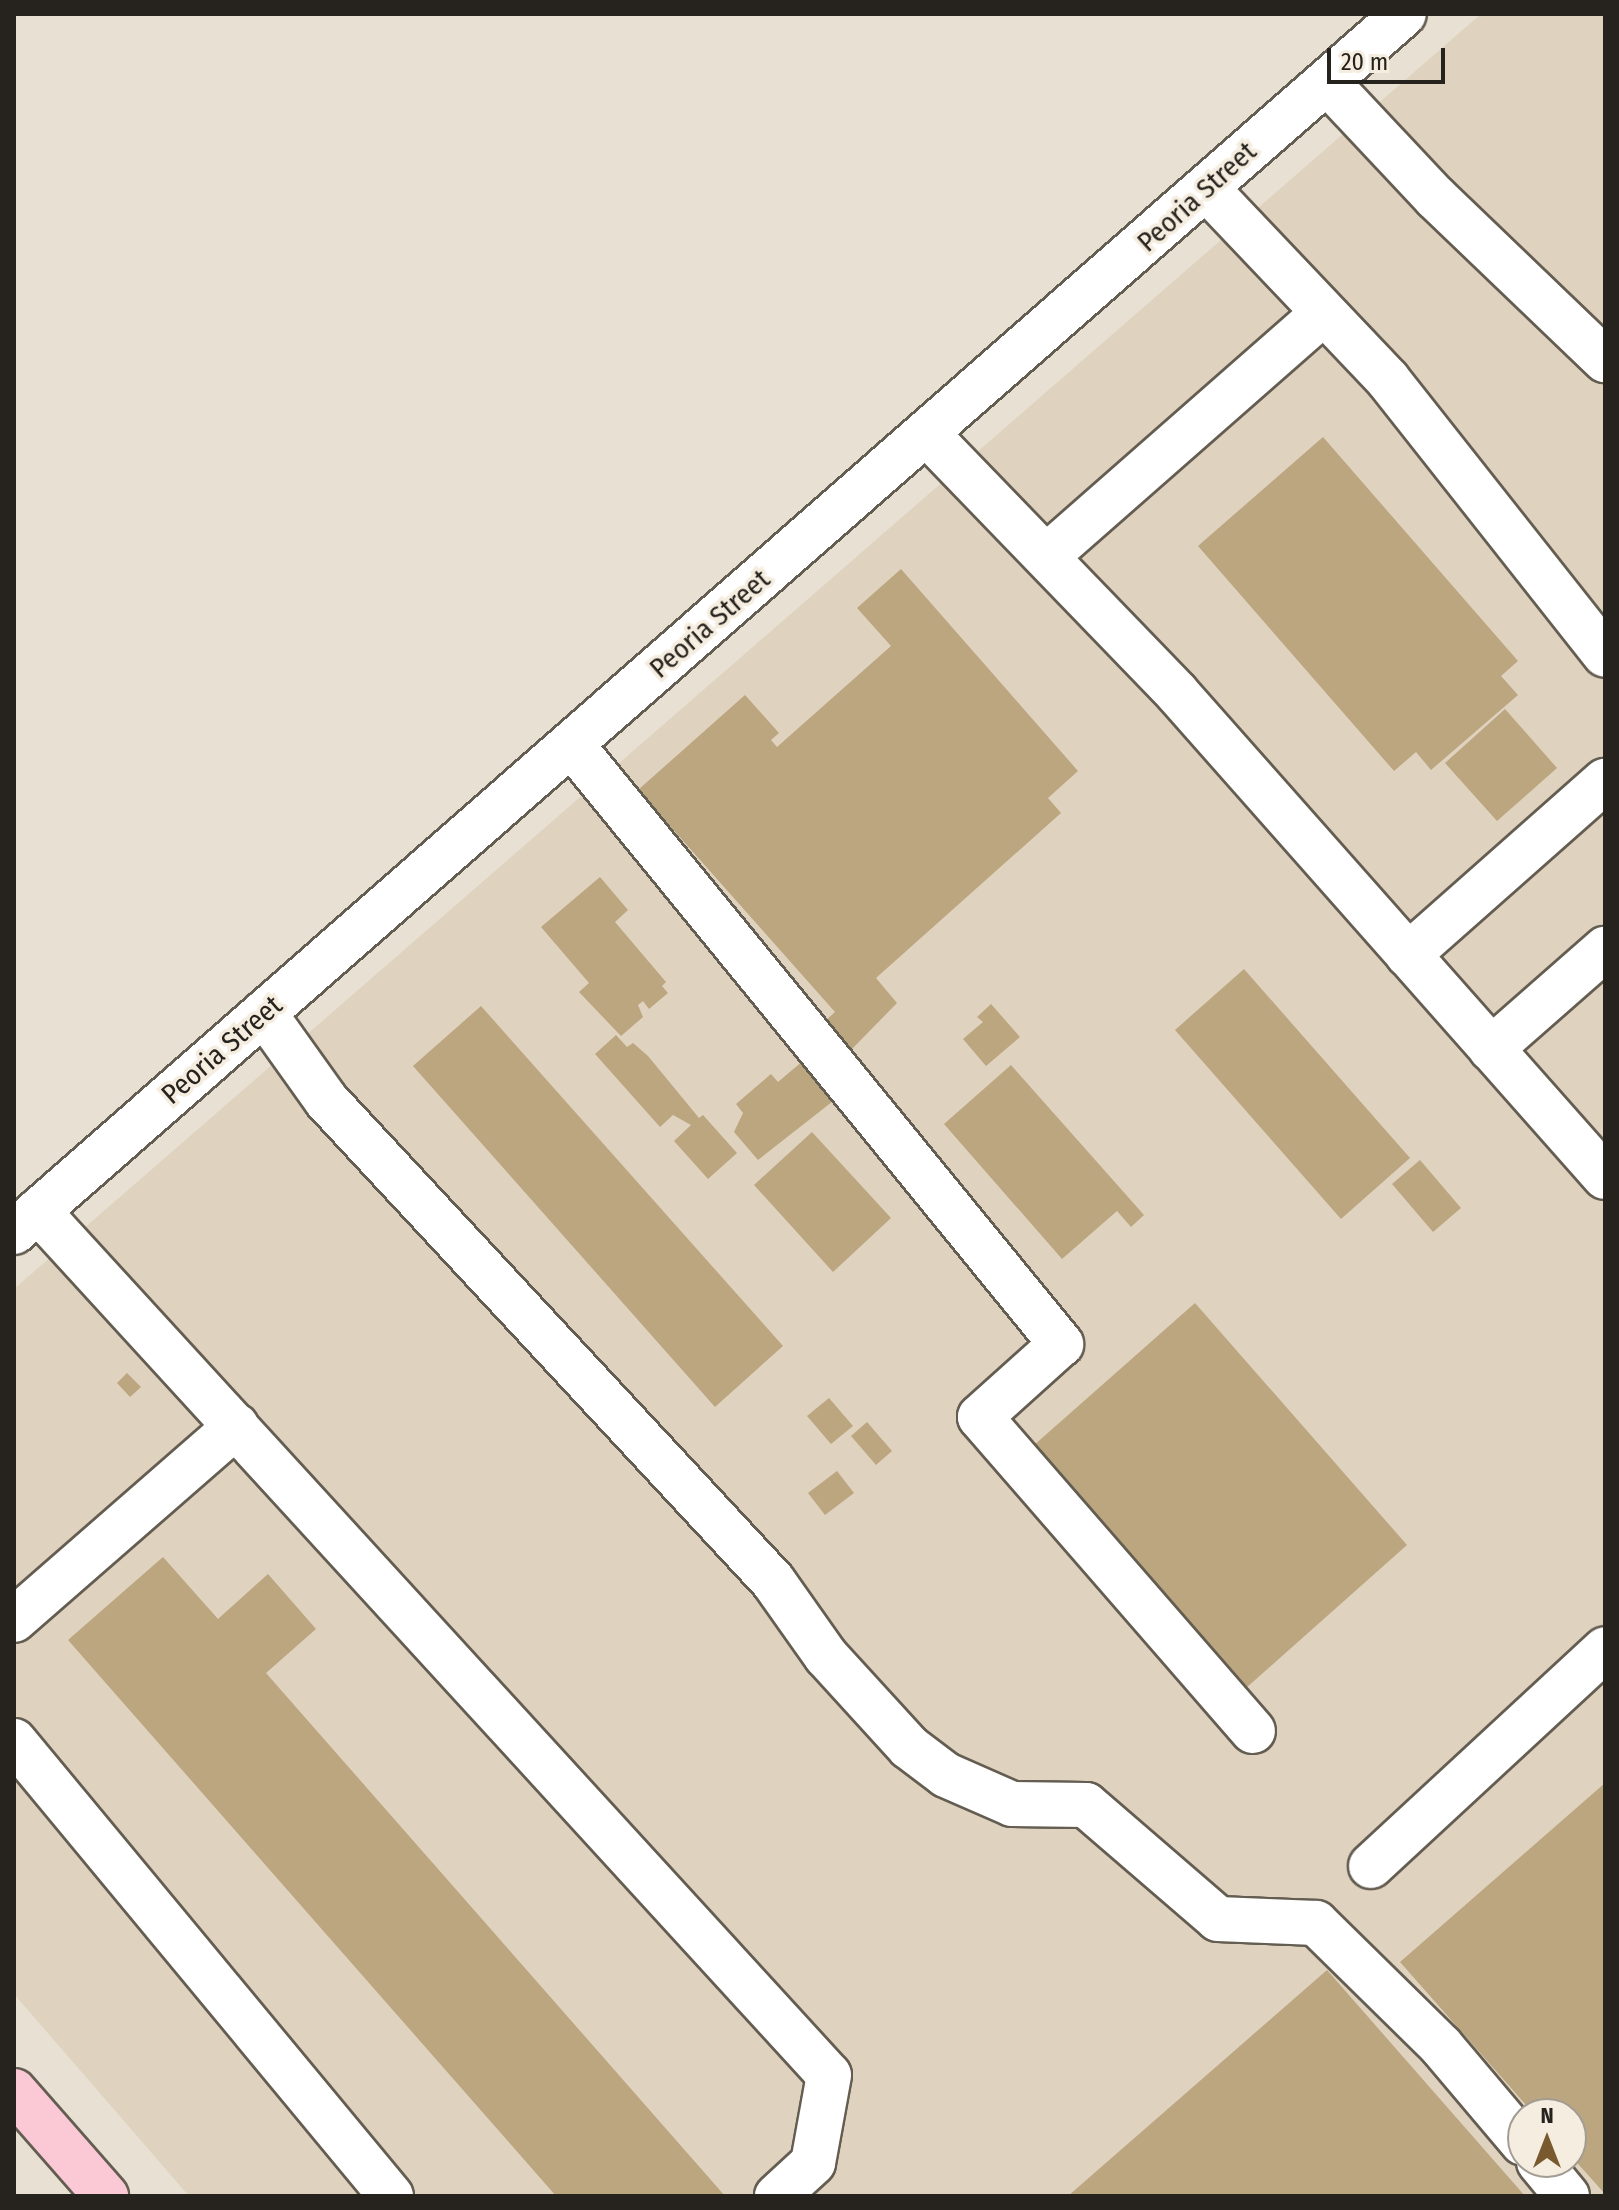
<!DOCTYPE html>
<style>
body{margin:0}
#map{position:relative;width:1619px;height:2210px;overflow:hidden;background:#e8e0d2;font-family:"Fira Sans Condensed",sans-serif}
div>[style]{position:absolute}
.built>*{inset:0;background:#dfd2bf}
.building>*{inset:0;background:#bca680}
.roads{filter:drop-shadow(2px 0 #645d51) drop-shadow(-2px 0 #645d51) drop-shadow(0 2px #645d51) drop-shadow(0 -2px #645d51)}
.minor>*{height:44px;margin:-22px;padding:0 22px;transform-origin:22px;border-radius:22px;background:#fff}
.major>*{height:44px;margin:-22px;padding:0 22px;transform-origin:22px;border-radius:22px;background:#fbc8d6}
span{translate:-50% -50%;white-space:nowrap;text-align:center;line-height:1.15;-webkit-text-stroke:7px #f5eddf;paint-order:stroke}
.street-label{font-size:28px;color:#26231e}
.frame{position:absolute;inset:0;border:16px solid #26231e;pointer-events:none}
.north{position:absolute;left:1507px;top:2098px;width:80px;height:80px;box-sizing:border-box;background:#f5eddf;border:2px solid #a29c92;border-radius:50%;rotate:0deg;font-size:22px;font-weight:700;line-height:32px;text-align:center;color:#26231e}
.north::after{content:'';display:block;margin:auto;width:28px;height:36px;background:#795a2f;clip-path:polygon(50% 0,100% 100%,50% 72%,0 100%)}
.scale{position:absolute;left:1327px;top:48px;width:118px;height:36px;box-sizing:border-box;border:4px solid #26231e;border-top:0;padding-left:10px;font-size:24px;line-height:28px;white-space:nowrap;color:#26231e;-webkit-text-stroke:6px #f5eddf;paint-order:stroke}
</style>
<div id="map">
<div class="built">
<div style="clip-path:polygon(evenodd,1481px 14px,1605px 14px,1605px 2196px,189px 2196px,14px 1994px,14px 1289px,1481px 14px,1523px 2114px,1571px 2114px,1571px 2162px,1523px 2162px,1523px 2114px)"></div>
</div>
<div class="building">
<div style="clip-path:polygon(1323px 437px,1518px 661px,1501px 676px,1518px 695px,1431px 770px,1416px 752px,1394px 771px,1198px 546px)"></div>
<div style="clip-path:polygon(901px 569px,1078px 771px,1048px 798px,1061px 813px,876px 978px,897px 1003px,851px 1050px,823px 1023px,835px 1012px,638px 790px,745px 695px,779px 733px,771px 740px,777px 747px,891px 646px,857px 608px)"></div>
<div style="clip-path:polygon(1505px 709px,1557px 768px,1497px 821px,1445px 763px)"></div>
<div style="clip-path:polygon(600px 877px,628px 910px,615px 922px,666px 982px,662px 986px,668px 993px,649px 1009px,643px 1001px,638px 1005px,643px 1017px,621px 1036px,579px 992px,589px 983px,541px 927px)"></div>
<div style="clip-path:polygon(1244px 969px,1410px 1158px,1341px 1219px,1175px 1030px)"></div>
<div style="clip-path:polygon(991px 1004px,1020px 1037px,986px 1066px,963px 1039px,983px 1022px,977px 1017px)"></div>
<div style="clip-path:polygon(481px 1006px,783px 1346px,715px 1407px,413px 1066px)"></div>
<div style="clip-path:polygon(616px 1035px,627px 1047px,633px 1043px,648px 1056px,699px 1118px,703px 1115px,737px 1153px,708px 1179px,674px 1141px,691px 1125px,673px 1115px,660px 1127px,595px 1054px)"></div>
<div style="clip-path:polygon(804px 1060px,837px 1098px,758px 1160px,734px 1132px,743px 1113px,736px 1104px,771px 1074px,778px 1082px)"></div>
<div style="clip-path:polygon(1011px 1065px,1144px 1215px,1131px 1227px,1117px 1211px,1062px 1259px,944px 1124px)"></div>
<div style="clip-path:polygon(812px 1132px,891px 1218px,833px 1272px,754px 1185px)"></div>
<div style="clip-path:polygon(1420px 1160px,1461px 1208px,1433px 1232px,1392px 1184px)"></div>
<div style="clip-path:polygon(1195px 1303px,1407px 1545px,1246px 1688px,1033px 1446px)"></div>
<div style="clip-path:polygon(127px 1373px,141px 1387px,130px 1397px,117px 1383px)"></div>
<div style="clip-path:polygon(829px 1398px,853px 1426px,831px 1444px,807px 1416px)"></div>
<div style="clip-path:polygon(867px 1422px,892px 1451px,876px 1465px,851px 1436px)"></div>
<div style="clip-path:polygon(837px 1471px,854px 1493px,825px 1515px,808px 1493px)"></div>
<div style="clip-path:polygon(163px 1557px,218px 1619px,268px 1574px,316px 1629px,266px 1673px,725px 2196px,556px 2196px,68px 1640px)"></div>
<div style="clip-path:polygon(1605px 1783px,1605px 2194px,1571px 2156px,1571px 2114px,1534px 2114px,1400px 1962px)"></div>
<div style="clip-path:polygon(1327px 1970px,1525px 2196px,1068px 2196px)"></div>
</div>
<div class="roads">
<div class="minor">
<div style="left:1327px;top:82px;width:158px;rotate:46.8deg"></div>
<div style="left:1435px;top:197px;width:236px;rotate:43.8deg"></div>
<div style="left:1206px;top:188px;width:265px;rotate:46.5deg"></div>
<div style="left:1388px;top:380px;width:350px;rotate:51.7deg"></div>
<div style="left:929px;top:436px;width:357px;rotate:46deg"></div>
<div style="left:1177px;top:693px;width:646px;rotate:48.51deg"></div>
<div style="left:1048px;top:555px;width:366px;rotate:-41.3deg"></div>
<div style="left:571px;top:744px;width:775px;rotate:50.76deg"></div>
<div style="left:1061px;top:1344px;width:109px;rotate:138deg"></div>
<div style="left:980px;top:1417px;width:416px;rotate:49deg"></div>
<div style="left:1408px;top:955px;width:263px;rotate:-41.5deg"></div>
<div style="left:264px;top:1013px;width:107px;rotate:54.5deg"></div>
<div style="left:326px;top:1100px;width:657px;rotate:47.1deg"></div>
<div style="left:773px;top:1581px;width:92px;rotate:54.8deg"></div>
<div style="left:826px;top:1656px;width:123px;rotate:47.6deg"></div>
<div style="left:909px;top:1747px;width:46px;rotate:37.1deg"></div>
<div style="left:946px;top:1775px;width:72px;rotate:23.7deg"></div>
<div style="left:1012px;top:1804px;width:74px;rotate:0.8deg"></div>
<div style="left:1086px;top:1805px;width:174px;rotate:40.8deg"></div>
<div style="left:1218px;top:1919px;width:98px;rotate:2.3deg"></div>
<div style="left:1316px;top:1923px;width:175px;rotate:44.5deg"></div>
<div style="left:1441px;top:2046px;width:127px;rotate:49.8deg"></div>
<div style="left:1491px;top:1049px;width:152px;rotate:-41.3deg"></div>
<div style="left:38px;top:1211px;width:1171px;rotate:47.53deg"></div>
<div style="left:829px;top:2075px;width:89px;rotate:100.3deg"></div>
<div style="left:813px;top:2163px;width:49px;rotate:137.5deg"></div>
<div style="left:14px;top:1232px;width:1848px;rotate:-41.23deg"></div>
<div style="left:14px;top:1620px;width:295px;rotate:-41.1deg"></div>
<div style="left:14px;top:1741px;width:591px;rotate:50.36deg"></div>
<div style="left:1371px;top:1866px;width:319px;rotate:-42.8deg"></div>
<div style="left:1539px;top:2162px;width:44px;rotate:50.5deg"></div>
</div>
<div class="major">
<div style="left:14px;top:2091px;width:140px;rotate:48.8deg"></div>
</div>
</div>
<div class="street-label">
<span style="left:1197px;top:197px;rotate:-42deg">Peoria Street</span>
<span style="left:710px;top:624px;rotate:-41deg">Peoria Street</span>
<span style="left:222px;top:1050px;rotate:-41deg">Peoria Street</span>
</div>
<div class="frame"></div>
<div class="north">N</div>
<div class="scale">20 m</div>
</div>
